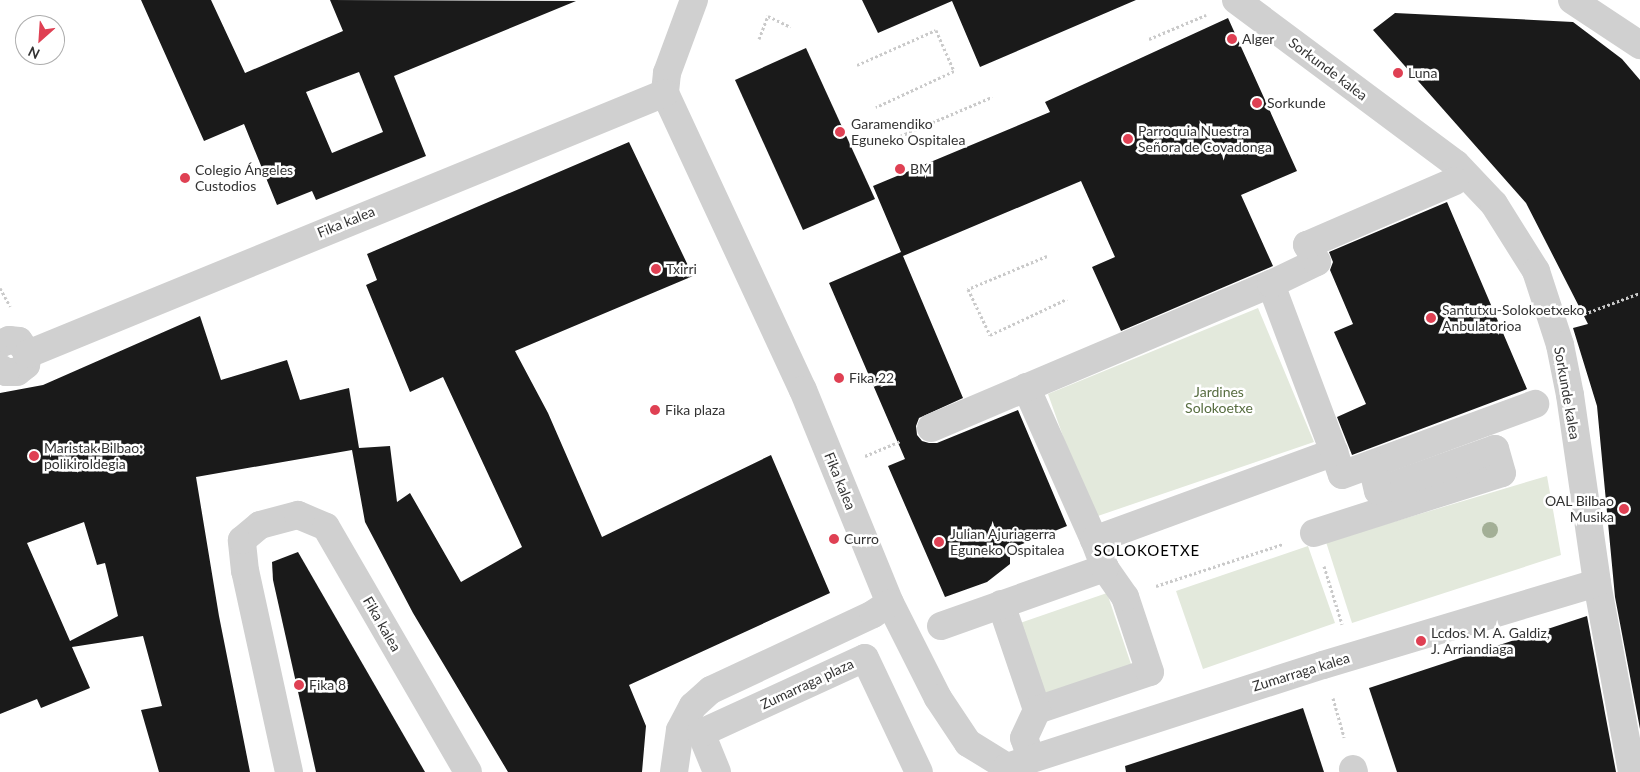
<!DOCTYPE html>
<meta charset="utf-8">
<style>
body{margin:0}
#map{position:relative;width:1640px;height:772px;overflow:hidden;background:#fff;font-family:Lato,sans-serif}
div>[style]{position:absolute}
.green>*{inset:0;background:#e3e9dc}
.building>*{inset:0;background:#1a1a1a}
.path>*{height:3px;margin-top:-1.5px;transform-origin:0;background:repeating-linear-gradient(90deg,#cacaca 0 2.5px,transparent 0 5px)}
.street>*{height:28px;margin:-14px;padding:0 14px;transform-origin:14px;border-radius:14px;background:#d0d0d0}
.trees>*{width:16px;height:16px;margin:-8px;border-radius:50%;background:#a3af96}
.dots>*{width:14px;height:14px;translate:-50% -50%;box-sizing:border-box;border:2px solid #fff;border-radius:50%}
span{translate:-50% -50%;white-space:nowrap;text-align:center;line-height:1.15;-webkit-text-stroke:5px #fff;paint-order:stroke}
.poi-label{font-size:14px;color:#333}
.left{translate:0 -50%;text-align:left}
.right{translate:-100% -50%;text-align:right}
.street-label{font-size:14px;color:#333}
.park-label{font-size:14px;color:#586e41}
.neighbourhood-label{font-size:15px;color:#000;letter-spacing:1px}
.north{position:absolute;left:15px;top:15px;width:50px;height:50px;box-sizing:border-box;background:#fff;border:1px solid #adadad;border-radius:50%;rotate:206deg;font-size:14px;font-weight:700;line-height:20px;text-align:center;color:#333}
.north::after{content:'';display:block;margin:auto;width:18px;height:22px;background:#df4053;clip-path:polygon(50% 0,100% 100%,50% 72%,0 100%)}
</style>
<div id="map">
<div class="green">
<div style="clip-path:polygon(1258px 308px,1314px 442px,1092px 518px,1048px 394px)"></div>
<div style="clip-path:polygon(1547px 476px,1561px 555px,1352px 623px,1326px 542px)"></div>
<div style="clip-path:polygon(1308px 546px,1335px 623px,1203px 669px,1176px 591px)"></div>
<div style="clip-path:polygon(1107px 593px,1133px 670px,1047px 700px,1020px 623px)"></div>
</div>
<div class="building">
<div style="clip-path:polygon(evenodd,141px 0,211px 0,245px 73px,343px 31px,330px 0,576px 1px,394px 76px,426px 156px,316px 200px,312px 191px,277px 205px,244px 124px,204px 141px,141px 0,359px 72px,383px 132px,332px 153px,306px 92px,359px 72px)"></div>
<div style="clip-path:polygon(862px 0,1136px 0,980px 67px,952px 1px,878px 33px)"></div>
<div style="clip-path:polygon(1395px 13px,1573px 22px,1622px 59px,1640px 80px,1640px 729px,1615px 597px,1597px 406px,1573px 328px,1588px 324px,1526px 203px,1373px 30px)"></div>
<div style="clip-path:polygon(1228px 18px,1297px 171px,1241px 195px,1273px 266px,1121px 331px,1092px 267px,1115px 257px,1081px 181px,903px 256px,963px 398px,919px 418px,916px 426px,917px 435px,922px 441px,929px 443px,937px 443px,1018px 410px,1067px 526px,1010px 549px,1010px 564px,987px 582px,945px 597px,888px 466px,905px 459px,829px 283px,901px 252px,873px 186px,1050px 112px,1045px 102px)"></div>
<div style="clip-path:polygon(806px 48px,875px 199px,803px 230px,735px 80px)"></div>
<div style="clip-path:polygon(evenodd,629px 142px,693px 276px,515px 351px,548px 413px,602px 537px,771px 455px,830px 593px,629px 685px,646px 726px,642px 772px,508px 772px,413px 613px,365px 522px,352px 450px,196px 477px,219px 616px,250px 772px,159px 772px,141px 710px,162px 706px,143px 636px,72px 647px,90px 688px,41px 708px,37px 699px,0 714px,0 393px,43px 385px,200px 316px,221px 380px,287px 360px,300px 400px,349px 388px,359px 448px,390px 446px,397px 502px,410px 493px,461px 582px,522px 547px,443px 377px,410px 392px,366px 285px,377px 280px,367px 254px,629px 142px,84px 522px,97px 565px,105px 563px,118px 616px,70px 641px,27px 543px,84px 522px)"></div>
<div style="clip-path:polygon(1447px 202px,1527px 389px,1352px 455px,1337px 417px,1366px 404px,1334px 332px,1353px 324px,1330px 270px,1333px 262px,1329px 252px)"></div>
<div style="clip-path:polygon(298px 552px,425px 772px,316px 772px,273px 580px,272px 562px)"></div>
<div style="clip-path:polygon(1587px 616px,1616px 772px,1397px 772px,1369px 688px)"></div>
<div style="clip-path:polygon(1303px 708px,1324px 772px,1126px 772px,1125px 766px)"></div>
</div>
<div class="path">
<div style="left:759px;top:39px;width:25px;rotate:-69deg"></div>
<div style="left:768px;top:16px;width:25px;rotate:26deg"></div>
<div style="left:1149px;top:39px;width:62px;rotate:-22.8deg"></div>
<div style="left:857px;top:65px;width:86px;rotate:-23.9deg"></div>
<div style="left:936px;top:30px;width:45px;rotate:66.3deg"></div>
<div style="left:954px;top:71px;width:86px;rotate:155.2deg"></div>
<div style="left:891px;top:140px;width:110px;rotate:-23.1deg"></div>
<div style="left:1047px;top:256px;width:86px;rotate:157.3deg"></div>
<div style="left:968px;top:289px;width:51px;rotate:64.4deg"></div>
<div style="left:990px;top:335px;width:85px;rotate:-25.1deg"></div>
<div style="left:0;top:288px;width:21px;rotate:61deg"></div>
<div style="left:1584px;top:314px;width:60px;rotate:-20.6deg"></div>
<div style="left:865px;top:456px;width:39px;rotate:-23deg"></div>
<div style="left:1324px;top:566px;width:61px;rotate:72.8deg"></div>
<div style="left:1156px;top:586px;width:134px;rotate:-18.3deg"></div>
<div style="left:1333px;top:698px;width:41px;rotate:74.2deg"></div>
</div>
<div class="street">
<div style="left:694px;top:0;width:78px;rotate:110.3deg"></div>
<div style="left:667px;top:73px;width:20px;rotate:96deg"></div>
<div style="left:665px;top:93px;width:327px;rotate:65.1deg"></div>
<div style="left:803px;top:390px;width:230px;rotate:67.8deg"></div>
<div style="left:890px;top:603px;width:106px;rotate:63.2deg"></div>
<div style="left:938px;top:698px;width:54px;rotate:56.3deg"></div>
<div style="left:968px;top:743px;width:46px;rotate:31.6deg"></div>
<div style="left:1007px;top:767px;width:5px;rotate:68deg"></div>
<div style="left:1236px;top:0;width:274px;rotate:36.7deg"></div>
<div style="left:1456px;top:164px;width:55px;rotate:46.5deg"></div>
<div style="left:1494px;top:204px;width:79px;rotate:57.9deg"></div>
<div style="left:1536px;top:271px;width:78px;rotate:72deg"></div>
<div style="left:1560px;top:345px;width:51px;rotate:78.7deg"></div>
<div style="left:1570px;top:395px;width:190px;rotate:81.8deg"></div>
<div style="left:1597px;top:583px;width:192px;rotate:79.5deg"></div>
<div style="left:1572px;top:0;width:82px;rotate:33.5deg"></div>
<div style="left:0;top:344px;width:10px;rotate:-24deg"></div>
<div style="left:9px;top:340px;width:10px;rotate:6deg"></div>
<div style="left:19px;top:341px;width:16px;rotate:55deg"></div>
<div style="left:28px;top:354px;width:11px;rotate:100deg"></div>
<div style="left:26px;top:365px;width:11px;rotate:142deg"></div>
<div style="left:17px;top:372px;width:11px;rotate:180deg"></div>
<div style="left:6px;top:372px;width:7px;rotate:-146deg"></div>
<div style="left:28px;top:354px;width:688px;rotate:-22.28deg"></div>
<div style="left:1026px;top:387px;width:167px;rotate:66deg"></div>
<div style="left:931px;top:428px;width:369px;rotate:-23deg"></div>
<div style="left:1334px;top:452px;width:24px;rotate:71deg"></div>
<div style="left:1342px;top:475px;width:206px;rotate:-20.2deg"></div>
<div style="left:1314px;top:533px;width:197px;rotate:-17.7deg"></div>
<div style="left:1502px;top:473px;width:25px;rotate:-106deg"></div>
<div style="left:1495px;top:449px;width:124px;rotate:160.3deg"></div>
<div style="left:1378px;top:491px;width:27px;rotate:-103deg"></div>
<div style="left:1001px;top:604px;width:112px;rotate:71.2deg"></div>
<div style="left:1037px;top:710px;width:119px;rotate:-18.6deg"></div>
<div style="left:1150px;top:672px;width:79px;rotate:-108.4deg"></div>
<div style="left:1125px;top:597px;width:35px;rotate:-125deg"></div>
<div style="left:941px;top:626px;width:174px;rotate:-19.5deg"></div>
<div style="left:1105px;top:568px;width:30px;rotate:-111deg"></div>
<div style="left:1094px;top:540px;width:256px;rotate:-20.1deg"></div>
<div style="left:1334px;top:452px;width:179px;rotate:-110.6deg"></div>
<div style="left:1271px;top:284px;width:51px;rotate:-25.6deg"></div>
<div style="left:1317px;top:262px;width:20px;rotate:-120deg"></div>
<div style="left:1307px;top:245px;width:161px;rotate:-23.4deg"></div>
<div style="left:1031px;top:758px;width:21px;rotate:-109deg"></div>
<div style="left:1024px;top:738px;width:31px;rotate:-65deg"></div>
<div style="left:1007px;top:767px;width:332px;rotate:-17.9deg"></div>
<div style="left:1323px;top:665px;width:286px;rotate:-16.7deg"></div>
<div style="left:1353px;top:769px;width:3px;rotate:72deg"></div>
<div style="left:289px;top:772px;width:206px;rotate:-102.3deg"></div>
<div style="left:245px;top:571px;width:31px;rotate:-96deg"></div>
<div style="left:242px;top:540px;width:23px;rotate:-40deg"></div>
<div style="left:260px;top:525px;width:39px;rotate:-15deg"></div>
<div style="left:298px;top:515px;width:30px;rotate:23deg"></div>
<div style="left:326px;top:527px;width:283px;rotate:59.9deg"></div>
<div style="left:674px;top:772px;width:42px;rotate:-81.9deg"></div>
<div style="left:680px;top:730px;width:27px;rotate:-62deg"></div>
<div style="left:693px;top:706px;width:24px;rotate:-42deg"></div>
<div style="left:711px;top:690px;width:179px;rotate:-25.1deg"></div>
<div style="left:873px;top:614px;width:20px;rotate:-33deg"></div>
<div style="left:717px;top:772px;width:42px;rotate:-112.3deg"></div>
<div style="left:701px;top:733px;width:180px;rotate:-24.6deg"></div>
<div style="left:865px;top:658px;width:126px;rotate:64.7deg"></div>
</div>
<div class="trees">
<div style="left:1490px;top:530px"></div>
</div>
<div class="dots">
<div style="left:1232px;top:39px;background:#df4053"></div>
<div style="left:1398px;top:73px;background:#df4053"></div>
<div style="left:1257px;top:103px;background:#df4053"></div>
<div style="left:840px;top:132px;background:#df4053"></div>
<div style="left:1128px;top:139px;background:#df4053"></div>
<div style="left:900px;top:169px;background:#df4053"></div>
<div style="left:185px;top:178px;background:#df4053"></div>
<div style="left:656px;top:269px;background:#df4053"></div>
<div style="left:1431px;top:318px;background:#df4053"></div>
<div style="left:839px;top:378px;background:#df4053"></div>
<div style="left:655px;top:410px;background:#df4053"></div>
<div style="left:34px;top:456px;background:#df4053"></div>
<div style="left:1624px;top:509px;background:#df4053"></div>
<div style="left:834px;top:539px;background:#df4053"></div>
<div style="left:939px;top:542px;background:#df4053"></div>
<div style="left:1421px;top:641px;background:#df4053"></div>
<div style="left:299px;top:685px;background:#df4053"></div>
</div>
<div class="poi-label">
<span class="left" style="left:1242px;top:39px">Alger</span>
<span class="left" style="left:1408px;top:73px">Luna</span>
<span class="left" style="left:1267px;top:103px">Sorkunde</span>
<span class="left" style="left:851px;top:132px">Garamendiko<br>Eguneko Ospitalea</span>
<span class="left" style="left:1138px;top:139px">Parroquia Nuestra<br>Señora de Covadonga</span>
<span class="left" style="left:910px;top:169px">BM</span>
<span class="left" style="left:195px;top:178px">Colegio Ángeles<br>Custodios</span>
<span class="left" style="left:666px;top:269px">Txirri</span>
<span class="left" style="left:1442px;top:318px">Santutxu-Solokoetxeko<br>Anbulatorioa</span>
<span class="left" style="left:849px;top:378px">Fika 22</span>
<span class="left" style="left:665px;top:410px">Fika plaza</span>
<span class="left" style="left:44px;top:456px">Maristak Bilbao:<br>polikiroldegia</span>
<span class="right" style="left:1614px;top:509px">OAL Bilbao<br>Musika</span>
<span class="left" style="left:950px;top:542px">Julian Ajuriagerra<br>Eguneko Ospitalea</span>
<span class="left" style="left:844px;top:539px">Curro</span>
<span class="left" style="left:1431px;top:641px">Lcdos. M. A. Galdiz,<br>J. Arriandiaga</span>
<span class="left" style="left:309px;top:685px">Fika 8</span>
</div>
<div class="street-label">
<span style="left:1328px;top:69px;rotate:37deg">Sorkunde kalea</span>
<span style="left:346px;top:222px;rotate:-22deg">Fika kalea</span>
<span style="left:1567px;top:393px;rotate:80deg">Sorkunde kalea</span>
<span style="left:840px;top:481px;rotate:68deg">Fika kalea</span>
<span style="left:382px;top:624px;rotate:60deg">Fika kalea</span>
<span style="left:1301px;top:672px;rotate:-17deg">Zumarraga kalea</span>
<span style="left:807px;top:684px;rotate:-25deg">Zumarraga plaza</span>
</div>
<div class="park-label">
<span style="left:1219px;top:400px">Jardines<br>Solokoetxe</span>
</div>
<div class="neighbourhood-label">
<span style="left:1147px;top:551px">SOLOKOETXE</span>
</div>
<div class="north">N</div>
</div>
